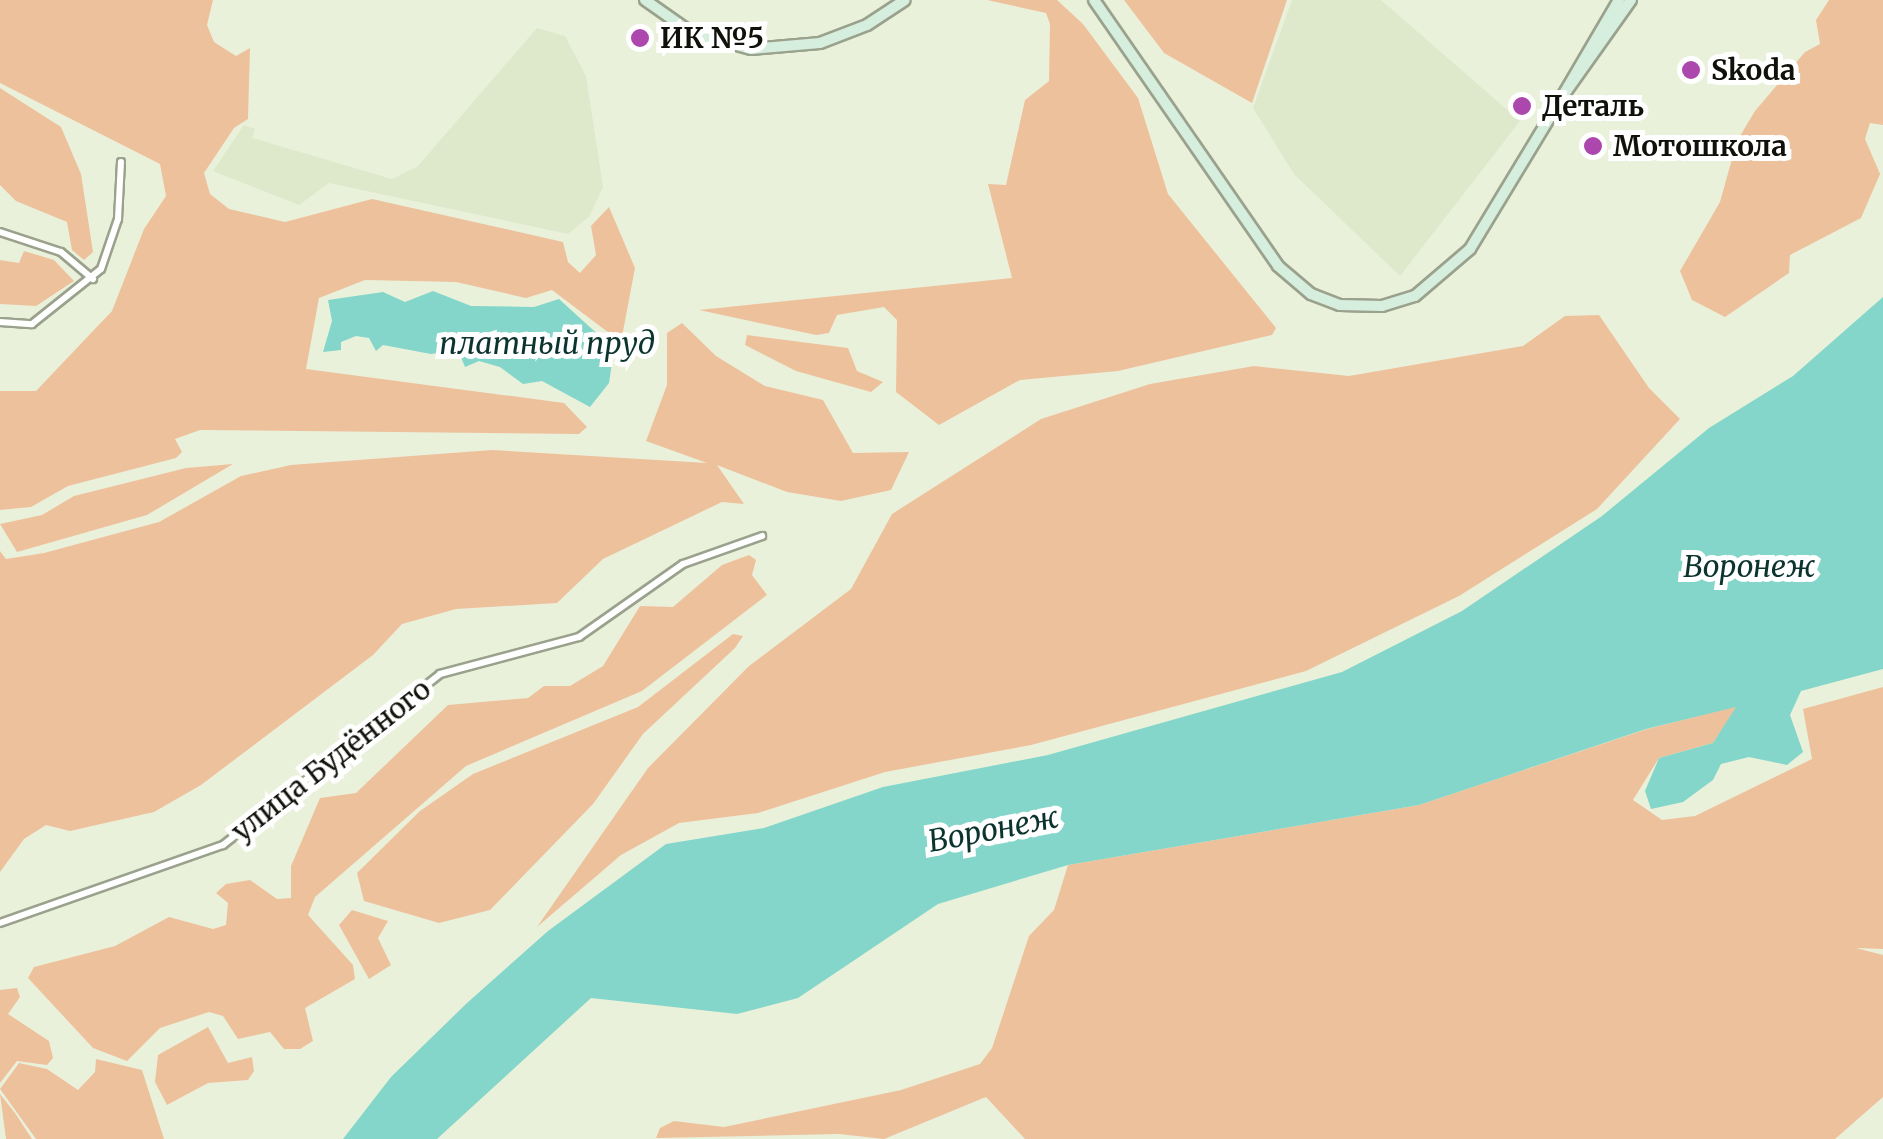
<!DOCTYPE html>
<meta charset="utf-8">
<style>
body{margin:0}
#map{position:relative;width:1883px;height:1139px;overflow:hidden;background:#eaf1db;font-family:Merriweather,serif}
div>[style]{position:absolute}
.built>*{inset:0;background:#dee8ca}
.green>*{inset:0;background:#eec19d}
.water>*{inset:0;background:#83d6c9}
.roads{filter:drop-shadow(2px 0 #9aa18c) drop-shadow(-2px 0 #9aa18c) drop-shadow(0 2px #9aa18c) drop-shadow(0 -2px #9aa18c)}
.minor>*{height:6px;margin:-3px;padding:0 3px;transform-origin:3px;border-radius:3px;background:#fff}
.secondary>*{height:10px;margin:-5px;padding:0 5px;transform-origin:5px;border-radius:5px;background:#d6eedd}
.dots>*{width:28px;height:28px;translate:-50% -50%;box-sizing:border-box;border:5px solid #fff;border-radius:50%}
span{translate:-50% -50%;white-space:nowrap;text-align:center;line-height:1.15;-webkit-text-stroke:10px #fff;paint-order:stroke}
.poi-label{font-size:28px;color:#0f110a;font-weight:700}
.left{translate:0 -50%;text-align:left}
.street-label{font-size:28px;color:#0f110a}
.water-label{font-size:30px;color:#0c342f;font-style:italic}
</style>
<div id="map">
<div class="built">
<div style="clip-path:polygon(1292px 0,1381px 0,1520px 121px,1400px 276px,1294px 174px,1253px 108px)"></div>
<div style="clip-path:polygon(537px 28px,565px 36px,586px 76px,603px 187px,589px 217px,568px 234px,329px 183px,299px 205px,213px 171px,244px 125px,255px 129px,252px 138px,392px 179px,418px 166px)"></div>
</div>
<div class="green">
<div style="clip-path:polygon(0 0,213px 0,207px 25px,214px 42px,236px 56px,250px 48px,248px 119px,234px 128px,204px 173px,210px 194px,229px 209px,285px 222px,372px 199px,563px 242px,568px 262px,580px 273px,596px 255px,591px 226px,609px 207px,635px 268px,621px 342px,552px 290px,526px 298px,456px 282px,365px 280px,319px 298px,306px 369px,564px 403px,587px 427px,579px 434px,200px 430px,175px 439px,182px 452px,176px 458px,68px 486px,31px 507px,0 510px,0 391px,36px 391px,112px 311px,144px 229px,166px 196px,160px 164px,0 83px)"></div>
<div style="clip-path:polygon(987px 0,1057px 0,1083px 24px,1138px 98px,1168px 194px,1276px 328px,1272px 335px,1118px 371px,1020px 380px,939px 425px,896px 392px,897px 320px,884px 307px,837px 315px,829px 333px,816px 335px,699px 310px,1012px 278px,988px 184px,1006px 185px,1025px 100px,1049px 81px,1050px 24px,1046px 13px)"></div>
<div style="clip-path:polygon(1124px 0,1287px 0,1252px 103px,1164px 53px)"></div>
<div style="clip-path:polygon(1829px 0,1883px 0,1883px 125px,1870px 123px,1865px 139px,1880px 174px,1861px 218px,1790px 255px,1789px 273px,1725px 317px,1692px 300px,1680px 271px,1720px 202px,1737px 141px,1755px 111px,1805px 52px,1820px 44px,1816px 20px)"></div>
<div style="clip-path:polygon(0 88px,61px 127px,81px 174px,93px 252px,84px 260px,72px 250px,67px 222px,16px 201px,0 185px)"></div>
<div style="clip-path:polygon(24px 251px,54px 260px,74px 281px,36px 306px,0 304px,0 260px,19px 263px)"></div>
<div style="clip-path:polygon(1599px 315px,1649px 388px,1680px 419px,1597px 509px,1459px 596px,1306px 671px,1031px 745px,885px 772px,758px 813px,679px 823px,621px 855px,537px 927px,648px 768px,749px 666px,851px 589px,892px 514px,1041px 419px,1150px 384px,1254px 366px,1349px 376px,1523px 346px,1565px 316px)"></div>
<div style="clip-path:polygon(682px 323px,716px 356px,765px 386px,823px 400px,853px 453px,909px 452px,891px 490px,841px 501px,787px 492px,717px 465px,744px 504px,722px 502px,603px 559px,557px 603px,456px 609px,402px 624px,373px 655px,201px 785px,154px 812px,70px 831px,46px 825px,24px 839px,0 872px,0 551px,6px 559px,44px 553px,159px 522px,241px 476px,291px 465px,492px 450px,707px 463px,646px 441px,667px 385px,667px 333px)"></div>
<div style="clip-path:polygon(747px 335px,848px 348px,857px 371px,883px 382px,871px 392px,796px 371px,745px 345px)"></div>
<div style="clip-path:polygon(233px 464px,147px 515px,17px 552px,0 524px,42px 515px,74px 496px,186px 468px)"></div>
<div style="clip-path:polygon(749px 555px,756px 560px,752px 575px,767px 595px,642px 691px,466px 766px,315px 897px,308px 915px,353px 965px,355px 979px,305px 1008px,313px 1041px,300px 1049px,284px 1049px,270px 1032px,238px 1039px,223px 1016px,209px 1012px,160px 1028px,127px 1061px,93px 1048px,28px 978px,34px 967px,115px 946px,169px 917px,213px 929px,226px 925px,228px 903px,216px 893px,226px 884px,250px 880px,277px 899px,291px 898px,291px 866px,320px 798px,356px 793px,448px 705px,528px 698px,544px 686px,570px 686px,603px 666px,640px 606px,673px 607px,722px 565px)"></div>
<div style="clip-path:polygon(733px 634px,743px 636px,735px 648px,643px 734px,593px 804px,490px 910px,439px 923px,364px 901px,357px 873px,420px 811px,473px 774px,638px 707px)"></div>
<div style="clip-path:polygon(1883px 687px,1883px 949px,1856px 948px,1883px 955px,1883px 1097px,1835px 1139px,1025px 1139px,986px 1097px,884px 1139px,839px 1134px,656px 1138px,660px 1128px,674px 1121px,724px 1127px,901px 1090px,980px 1064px,992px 1048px,1029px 936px,1054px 910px,1068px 865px,1419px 805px,1647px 729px,1738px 706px,1713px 743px,1659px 758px,1633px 800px,1662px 820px,1695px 816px,1812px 759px,1803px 709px)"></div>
<div style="clip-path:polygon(352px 910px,388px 921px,378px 938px,391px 965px,369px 979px,339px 925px)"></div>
<div style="clip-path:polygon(17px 988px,20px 997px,8px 1014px,49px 1041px,53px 1058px,47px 1065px,17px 1061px,0 1083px,0 990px)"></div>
<div style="clip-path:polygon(208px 1027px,228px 1063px,252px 1057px,254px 1071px,248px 1080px,208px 1083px,167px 1105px,155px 1082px,158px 1055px)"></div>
<div style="clip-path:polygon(96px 1059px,142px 1070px,164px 1139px,36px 1139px,0 1089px,19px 1063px,47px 1069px,78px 1090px,95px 1072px)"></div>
<div style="clip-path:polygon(0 1094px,15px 1113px,32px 1139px,6px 1139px)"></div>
</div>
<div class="water">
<div style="clip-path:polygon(433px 291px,471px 306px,534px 307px,559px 299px,614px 349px,609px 383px,590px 407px,542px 381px,523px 384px,500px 367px,479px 361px,465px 367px,458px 350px,431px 354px,383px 345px,376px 351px,369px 338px,356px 336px,341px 342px,341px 350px,323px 352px,332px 321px,328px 300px,383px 292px,405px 302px)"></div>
<div style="clip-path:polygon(1883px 297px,1883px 669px,1801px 691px,1790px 715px,1803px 752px,1787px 765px,1749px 757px,1721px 764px,1713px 780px,1683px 802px,1651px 809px,1645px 791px,1659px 758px,1713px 743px,1736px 707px,1646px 729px,1419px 805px,1068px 865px,938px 904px,798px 998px,737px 1014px,591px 998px,437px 1139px,343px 1139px,391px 1077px,467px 1003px,548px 931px,666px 844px,764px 828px,883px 787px,1048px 755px,1342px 672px,1462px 611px,1602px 516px,1709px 428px,1793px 376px)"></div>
</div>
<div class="roads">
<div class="minor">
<div style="left:0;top:232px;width:64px;rotate:18.2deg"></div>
<div style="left:61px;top:252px;width:42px;rotate:40.2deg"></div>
<div style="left:0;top:322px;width:32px;rotate:4deg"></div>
<div style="left:32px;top:324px;width:88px;rotate:-38.6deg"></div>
<div style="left:101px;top:269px;width:53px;rotate:-71.2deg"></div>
<div style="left:118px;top:219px;width:57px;rotate:-87deg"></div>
<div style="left:0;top:923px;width:236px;rotate:-19.3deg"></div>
<div style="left:223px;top:845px;width:276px;rotate:-38.2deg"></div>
<div style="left:440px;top:674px;width:144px;rotate:-14.9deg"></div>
<div style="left:579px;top:637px;width:127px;rotate:-35.1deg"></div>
<div style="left:683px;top:564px;width:84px;rotate:-19.5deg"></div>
</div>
<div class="secondary">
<div style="left:645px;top:0;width:57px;rotate:35.1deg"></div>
<div style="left:692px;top:33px;width:61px;rotate:15.2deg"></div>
<div style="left:751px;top:49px;width:69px;rotate:-5deg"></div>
<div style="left:820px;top:43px;width:50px;rotate:-21deg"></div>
<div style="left:867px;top:25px;width:45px;rotate:-33.3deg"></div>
<div style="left:1094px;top:0;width:323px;rotate:55.3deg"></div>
<div style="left:1278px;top:266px;width:43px;rotate:40.3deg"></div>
<div style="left:1311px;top:294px;width:31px;rotate:21deg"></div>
<div style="left:1340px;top:305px;width:42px;rotate:1.4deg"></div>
<div style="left:1382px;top:306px;width:34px;rotate:-17deg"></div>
<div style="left:1415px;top:296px;width:72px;rotate:-40.5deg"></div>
<div style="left:1470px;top:249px;width:178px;rotate:-58.8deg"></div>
<div style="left:1562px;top:97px;width:119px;rotate:-54.6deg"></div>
<div style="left:1562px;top:97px;width:113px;rotate:-59.6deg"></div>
</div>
</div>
<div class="dots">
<div style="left:640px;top:38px;background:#ab47ad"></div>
<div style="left:1691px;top:70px;background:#ab47ad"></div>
<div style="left:1522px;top:106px;background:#ab47ad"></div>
<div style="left:1593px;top:146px;background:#ab47ad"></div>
</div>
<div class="poi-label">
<span class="left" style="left:660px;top:38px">ИК №5</span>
<span class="left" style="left:1711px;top:70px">Skoda</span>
<span class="left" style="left:1542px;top:106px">Деталь</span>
<span class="left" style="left:1613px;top:146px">Мотошкола</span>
</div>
<div class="street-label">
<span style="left:331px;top:760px;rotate:-38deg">улица Будённого</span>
</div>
<div class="water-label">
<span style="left:547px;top:343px">платный пруд</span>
<span style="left:1749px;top:566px">Воронеж</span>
<span style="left:993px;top:829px;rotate:-11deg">Воронеж</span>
</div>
</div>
